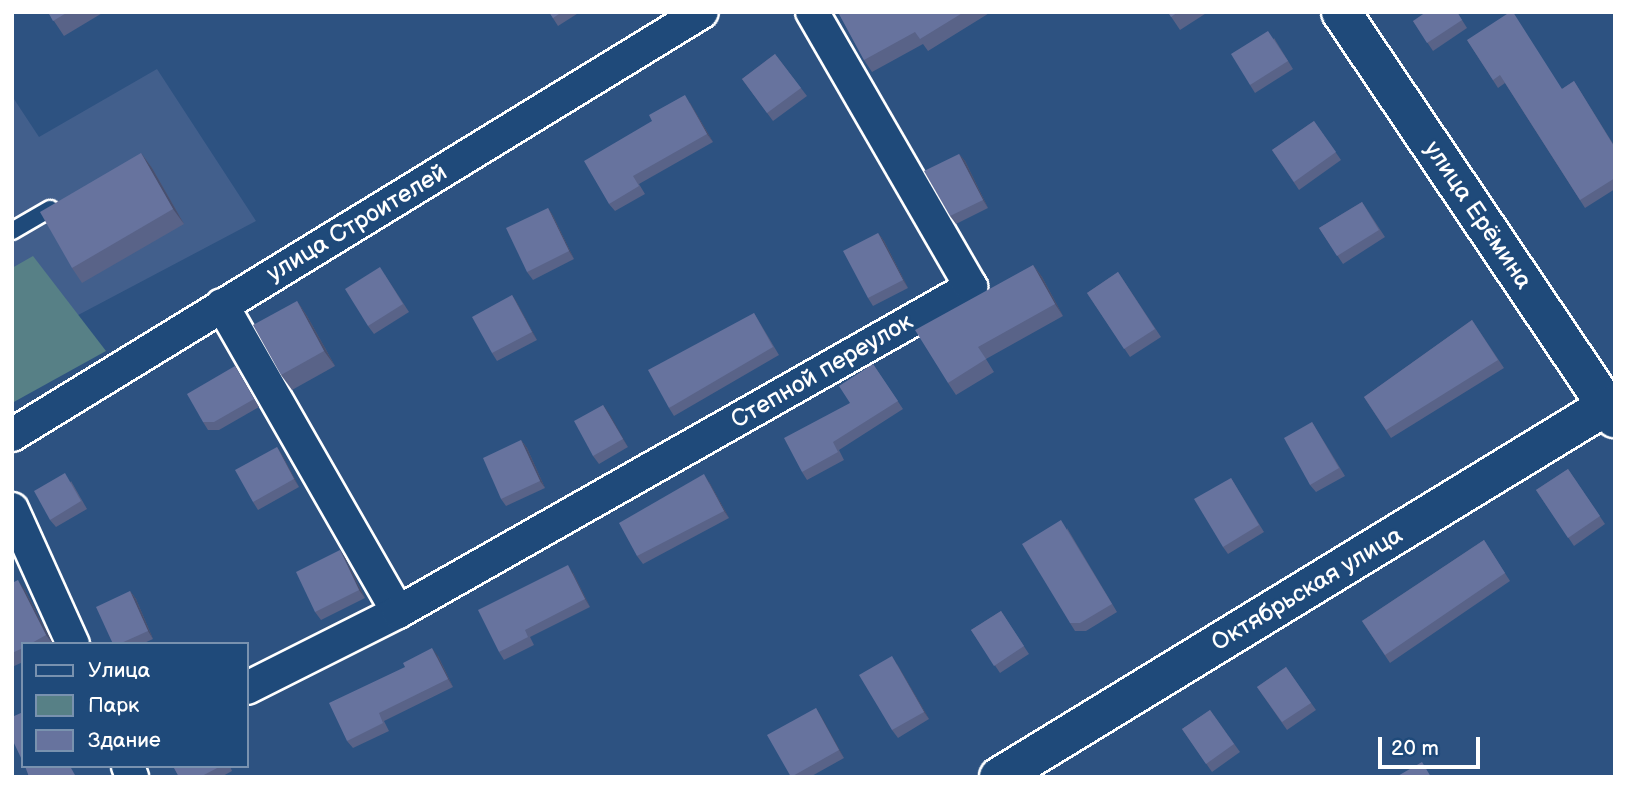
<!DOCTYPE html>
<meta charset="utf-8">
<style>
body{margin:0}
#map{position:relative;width:1627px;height:789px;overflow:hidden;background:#2d5281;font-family:"Balsamiq Sans",sans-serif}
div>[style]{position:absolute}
.built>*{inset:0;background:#425f8c}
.green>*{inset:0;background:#578086}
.roads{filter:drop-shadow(2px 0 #fff) drop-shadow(-2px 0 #fff) drop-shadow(0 2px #fff) drop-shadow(0 -2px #fff)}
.lane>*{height:16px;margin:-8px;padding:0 8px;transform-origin:8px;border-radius:8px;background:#1f4a7a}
.street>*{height:32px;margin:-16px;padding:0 16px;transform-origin:16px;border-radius:16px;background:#1f4a7a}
.secondary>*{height:38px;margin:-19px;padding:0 19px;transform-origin:19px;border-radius:19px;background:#1f4a7a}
.wall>*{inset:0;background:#596388}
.shaded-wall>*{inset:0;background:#48506f}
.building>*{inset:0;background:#67739e}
span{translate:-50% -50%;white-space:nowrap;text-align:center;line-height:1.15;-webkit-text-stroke:5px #1f4a7a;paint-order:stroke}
.street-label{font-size:24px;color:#fff}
.frame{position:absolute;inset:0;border:14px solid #fff;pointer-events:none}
.legend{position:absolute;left:21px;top:642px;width:228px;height:126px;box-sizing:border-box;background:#1f4a7a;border:2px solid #7992af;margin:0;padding:9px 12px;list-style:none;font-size:21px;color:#fff}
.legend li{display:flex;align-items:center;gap:14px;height:35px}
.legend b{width:35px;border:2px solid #7992af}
.scale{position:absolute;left:1378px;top:737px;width:102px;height:32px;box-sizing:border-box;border:4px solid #fff;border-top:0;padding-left:9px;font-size:21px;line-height:24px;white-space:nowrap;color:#fff;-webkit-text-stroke:5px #1f4a7a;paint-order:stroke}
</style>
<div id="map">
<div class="built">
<div style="clip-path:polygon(157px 69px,256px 221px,12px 350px,12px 96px,39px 137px)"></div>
</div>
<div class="green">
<div style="clip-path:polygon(33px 256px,106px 351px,12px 403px,12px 268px)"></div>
</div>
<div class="roads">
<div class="lane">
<div style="left:12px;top:231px;width:44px;rotate:-30.1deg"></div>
</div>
<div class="street">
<div style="left:222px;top:305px;width:354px;rotate:60.2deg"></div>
<div style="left:12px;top:435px;width:809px;rotate:-31.51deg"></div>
<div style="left:12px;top:509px;width:148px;rotate:65.7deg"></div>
<div style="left:247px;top:688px;width:169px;rotate:-26.7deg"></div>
<div style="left:398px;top:612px;width:659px;rotate:-29.56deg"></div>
<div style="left:971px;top:287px;width:318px;rotate:-120deg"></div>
<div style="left:128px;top:766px;width:12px;rotate:70deg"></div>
</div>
<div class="secondary">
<div style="left:1341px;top:12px;width:490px;rotate:56deg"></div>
<div style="left:999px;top:777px;width:711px;rotate:-31.43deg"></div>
</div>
</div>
<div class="wall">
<div style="clip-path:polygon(48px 12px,104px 12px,64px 36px)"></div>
<div style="clip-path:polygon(549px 12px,580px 12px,558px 26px)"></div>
<div style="clip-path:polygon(838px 12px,991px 12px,928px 51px,923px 44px,872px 72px,864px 60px)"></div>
<div style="clip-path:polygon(1168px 12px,1208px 12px,1180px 30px)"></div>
<div style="clip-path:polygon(1457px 12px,1467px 28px,1433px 51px,1413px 21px)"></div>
<div style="clip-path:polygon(1274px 38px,1293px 69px,1255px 93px,1250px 85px)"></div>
<div style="clip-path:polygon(1467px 40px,1562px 89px,1574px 81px,1615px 147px,1615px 189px,1585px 208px,1505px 83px,1498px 88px)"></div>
<div style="clip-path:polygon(775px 54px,807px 96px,773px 121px,742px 79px)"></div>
<div style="clip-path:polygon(690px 103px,713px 142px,639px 184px,645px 194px,615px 211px,609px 204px)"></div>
<div style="clip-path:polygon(1314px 121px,1341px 160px,1299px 190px,1272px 150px)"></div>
<div style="clip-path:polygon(141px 153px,152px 168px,184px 224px,82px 283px,72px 268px)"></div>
<div style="clip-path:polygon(959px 154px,965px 161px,988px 208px,956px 224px,950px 216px)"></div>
<div style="clip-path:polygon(1362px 202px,1385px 237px,1343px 264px,1319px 228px)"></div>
<div style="clip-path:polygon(548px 208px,553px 216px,574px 259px,533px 280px,527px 272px)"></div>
<div style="clip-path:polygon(878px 233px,884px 241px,908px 288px,873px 306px,868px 298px)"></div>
<div style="clip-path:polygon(1033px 265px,1042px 277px,1063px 316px,986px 359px,994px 372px,956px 395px,948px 383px)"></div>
<div style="clip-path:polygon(1118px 272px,1161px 337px,1130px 357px,1087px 293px)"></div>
<div style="clip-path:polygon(385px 275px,409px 312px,374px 334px,368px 326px)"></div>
<div style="clip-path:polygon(512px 295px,517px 303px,537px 340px,497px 361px,492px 353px)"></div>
<div style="clip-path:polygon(297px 301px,307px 316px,335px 366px,292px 390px,281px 375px)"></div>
<div style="clip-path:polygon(754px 313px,779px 355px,674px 416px,669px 408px)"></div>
<div style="clip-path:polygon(1472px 320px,1504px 368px,1391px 438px,1364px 397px)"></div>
<div style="clip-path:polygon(873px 364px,903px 409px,839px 450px,844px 460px,807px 480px,802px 472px,850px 403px)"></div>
<div style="clip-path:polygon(235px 366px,259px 407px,219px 430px,208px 430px,203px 422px)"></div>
<div style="clip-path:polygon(603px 405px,628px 447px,599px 464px,593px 456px)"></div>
<div style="clip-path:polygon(1312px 422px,1345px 476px,1316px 492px,1310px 485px)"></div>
<div style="clip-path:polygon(521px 440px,527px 448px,545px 488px,506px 506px,501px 499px)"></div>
<div style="clip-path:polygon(277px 447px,282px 455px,299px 487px,258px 510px,253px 502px)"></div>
<div style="clip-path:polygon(1568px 469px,1605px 524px,1574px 546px,1536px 490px)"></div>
<div style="clip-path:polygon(1231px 478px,1264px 532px,1228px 554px,1223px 547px)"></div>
<div style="clip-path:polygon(71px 481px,87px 509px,56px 527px,50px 520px)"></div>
<div style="clip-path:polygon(709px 482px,729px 518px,643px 564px,637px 556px)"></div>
<div style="clip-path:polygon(1067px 528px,1117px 612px,1086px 631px,1075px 631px,1070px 623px)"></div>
<div style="clip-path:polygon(1484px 540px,1510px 581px,1390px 663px,1362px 621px)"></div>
<div style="clip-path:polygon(340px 550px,345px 558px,365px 598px,321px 620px,315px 612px)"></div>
<div style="clip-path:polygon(573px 573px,590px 607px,530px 637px,534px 645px,504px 660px,499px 652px)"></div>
<div style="clip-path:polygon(12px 583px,25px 590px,53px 644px,23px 644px,23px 662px,12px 667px)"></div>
<div style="clip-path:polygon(130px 591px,136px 599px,153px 639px,142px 644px,113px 644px)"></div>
<div style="clip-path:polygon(1001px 611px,1029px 654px,1000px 673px,971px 630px)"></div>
<div style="clip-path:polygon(438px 656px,453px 687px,384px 721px,389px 731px,353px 748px,347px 741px)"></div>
<div style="clip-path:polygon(897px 664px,929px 719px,898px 738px,892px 730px)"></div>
<div style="clip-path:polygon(1286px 667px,1316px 710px,1287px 730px,1257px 687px)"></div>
<div style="clip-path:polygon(816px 708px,844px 758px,810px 777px,791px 777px)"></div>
<div style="clip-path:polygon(1210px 710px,1240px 752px,1212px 772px,1182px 729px)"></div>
<div style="clip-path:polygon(173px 766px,230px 766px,232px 771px,221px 777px,179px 777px)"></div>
</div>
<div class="shaded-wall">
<div style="clip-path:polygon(685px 95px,690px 103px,713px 142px,707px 134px)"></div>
<div style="clip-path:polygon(141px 153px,152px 168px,184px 224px,173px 209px)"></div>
<div style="clip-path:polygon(959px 154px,965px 161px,988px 208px,983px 200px)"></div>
<div style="clip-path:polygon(548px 208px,553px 216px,574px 259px,569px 251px)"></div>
<div style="clip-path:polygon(878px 233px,884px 241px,908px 288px,903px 280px)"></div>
<div style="clip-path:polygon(1033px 265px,1042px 277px,1063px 316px,1055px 304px)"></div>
<div style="clip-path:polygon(512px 295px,517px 303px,537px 340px,532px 332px)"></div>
<div style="clip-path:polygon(297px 301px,307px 316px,335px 366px,324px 351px)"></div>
<div style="clip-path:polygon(603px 405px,609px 413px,628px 447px,623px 439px)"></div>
<div style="clip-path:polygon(521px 440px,527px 448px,545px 488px,540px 481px)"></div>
<div style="clip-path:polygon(277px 447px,282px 455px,299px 487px,294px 479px)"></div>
<div style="clip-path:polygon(704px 474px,709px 482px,729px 518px,724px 511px)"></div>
<div style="clip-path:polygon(340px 550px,345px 558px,365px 598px,359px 590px)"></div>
<div style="clip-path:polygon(568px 565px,573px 573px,590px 607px,585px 599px)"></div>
<div style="clip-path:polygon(18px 580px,25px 590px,53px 644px,46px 635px)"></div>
<div style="clip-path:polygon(130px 591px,136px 599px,153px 639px,148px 631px)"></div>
<div style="clip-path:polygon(432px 648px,438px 656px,453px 687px,448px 679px)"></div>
<div style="clip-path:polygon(892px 656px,897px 664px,929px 719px,924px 712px)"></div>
<div style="clip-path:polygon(816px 708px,821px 716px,844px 758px,839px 750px)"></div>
</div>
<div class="building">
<div style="clip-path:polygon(48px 12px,68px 12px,53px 21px)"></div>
<div style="clip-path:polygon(549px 12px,562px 12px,553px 18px)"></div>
<div style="clip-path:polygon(838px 12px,964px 12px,920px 39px,915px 32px,864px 60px)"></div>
<div style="clip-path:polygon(1168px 12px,1178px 12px,1171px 17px)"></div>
<div style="clip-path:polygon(1426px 12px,1457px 12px,1462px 20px,1427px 43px,1413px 21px)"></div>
<div style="clip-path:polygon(1510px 12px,1513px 12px,1562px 89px,1574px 81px,1615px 148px,1615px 178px,1580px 200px,1500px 75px,1493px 80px,1467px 40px)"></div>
<div style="clip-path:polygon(1268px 31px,1288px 61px,1250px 85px,1231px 54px)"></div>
<div style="clip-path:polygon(775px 54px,801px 88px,767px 113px,742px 79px)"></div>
<div style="clip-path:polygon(685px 95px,707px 134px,633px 176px,639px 186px,609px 204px,584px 161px,652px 121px,649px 115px)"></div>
<div style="clip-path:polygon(1314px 121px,1336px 152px,1294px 182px,1272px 150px)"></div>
<div style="clip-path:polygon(141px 153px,173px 209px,72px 268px,40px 212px)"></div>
<div style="clip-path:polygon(959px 154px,983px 200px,950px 216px,924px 171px)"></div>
<div style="clip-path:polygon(1362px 202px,1379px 230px,1337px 256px,1319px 228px)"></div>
<div style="clip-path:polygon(548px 208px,569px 251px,527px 272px,506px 228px)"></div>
<div style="clip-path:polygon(878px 233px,903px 280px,868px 298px,843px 251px)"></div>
<div style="clip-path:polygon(1033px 265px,1055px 304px,978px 347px,986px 359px,948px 383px,915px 330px)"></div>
<div style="clip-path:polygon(380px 267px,403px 304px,368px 326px,345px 289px)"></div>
<div style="clip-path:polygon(1118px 272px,1155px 329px,1124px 349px,1087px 293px)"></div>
<div style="clip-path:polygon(512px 295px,532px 332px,492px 353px,472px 317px)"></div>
<div style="clip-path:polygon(297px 301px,324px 351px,281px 375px,253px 325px)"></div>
<div style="clip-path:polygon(754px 313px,773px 347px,669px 408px,648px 370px)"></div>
<div style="clip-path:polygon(1472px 320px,1498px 360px,1386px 430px,1364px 397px)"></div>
<div style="clip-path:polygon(873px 364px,898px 401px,833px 442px,838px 452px,802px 472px,784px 438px,850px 403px,839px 386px)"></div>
<div style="clip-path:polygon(235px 366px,254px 399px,214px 422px,203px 422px,187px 394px)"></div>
<div style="clip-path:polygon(603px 405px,623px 439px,593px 456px,574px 421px)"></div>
<div style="clip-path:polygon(1312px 422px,1339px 468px,1310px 485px,1284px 438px)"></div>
<div style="clip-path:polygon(521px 440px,540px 481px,501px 499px,483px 458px)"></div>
<div style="clip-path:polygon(277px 447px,294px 479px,253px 502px,235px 470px)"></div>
<div style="clip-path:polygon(1568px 469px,1600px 516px,1568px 538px,1536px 490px)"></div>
<div style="clip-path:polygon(65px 473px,81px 501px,50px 520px,34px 491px)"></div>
<div style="clip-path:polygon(704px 474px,724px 511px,637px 556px,619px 523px)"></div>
<div style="clip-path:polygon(1231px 478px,1259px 525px,1223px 547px,1194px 499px)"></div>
<div style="clip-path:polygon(1061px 520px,1112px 604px,1080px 623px,1070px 623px,1022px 544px)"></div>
<div style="clip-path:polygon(1484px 540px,1505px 573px,1385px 655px,1362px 621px)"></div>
<div style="clip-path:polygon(340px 550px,359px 590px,315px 612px,296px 572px)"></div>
<div style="clip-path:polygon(568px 565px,585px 599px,525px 630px,528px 637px,499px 652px,478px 610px)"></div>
<div style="clip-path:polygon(18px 580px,46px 635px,30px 644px,23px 644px,23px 648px,12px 653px,12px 583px)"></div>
<div style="clip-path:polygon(130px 591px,148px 631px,119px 644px,113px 644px,96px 607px)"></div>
<div style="clip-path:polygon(1001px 611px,1024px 646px,994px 666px,971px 630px)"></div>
<div style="clip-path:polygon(432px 648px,448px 679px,379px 713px,383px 723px,347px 741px,329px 703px,405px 667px,403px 663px)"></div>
<div style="clip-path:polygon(892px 656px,924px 712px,892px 730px,859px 675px)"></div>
<div style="clip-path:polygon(1286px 667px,1311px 703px,1282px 722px,1257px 687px)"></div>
<div style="clip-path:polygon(816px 708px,839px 750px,791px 777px,767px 735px)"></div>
<div style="clip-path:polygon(1210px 710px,1234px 744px,1206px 764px,1182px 729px)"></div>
<div style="clip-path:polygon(23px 712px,23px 762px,12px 739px,12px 717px)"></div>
<div style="clip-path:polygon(1422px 762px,1431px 777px,1396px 777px)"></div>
<div style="clip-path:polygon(25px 766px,70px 766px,76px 777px,29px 777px)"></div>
<div style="clip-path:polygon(173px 766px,221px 766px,200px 777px,179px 777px)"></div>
</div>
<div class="street-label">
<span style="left:1478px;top:215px;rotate:56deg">улица Ерёмина</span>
<span style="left:357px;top:223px;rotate:-31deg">улица Строителей</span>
<span style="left:822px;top:371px;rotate:-30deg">Степной переулок</span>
<span style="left:1307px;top:589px;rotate:-31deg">Октябрьская улица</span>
</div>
<div class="frame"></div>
<ul class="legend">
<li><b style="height:9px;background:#1f4a7a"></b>Улица</li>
<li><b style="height:19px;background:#578086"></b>Парк</li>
<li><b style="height:19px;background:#67739e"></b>Здание</li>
</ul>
<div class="scale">20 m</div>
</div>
